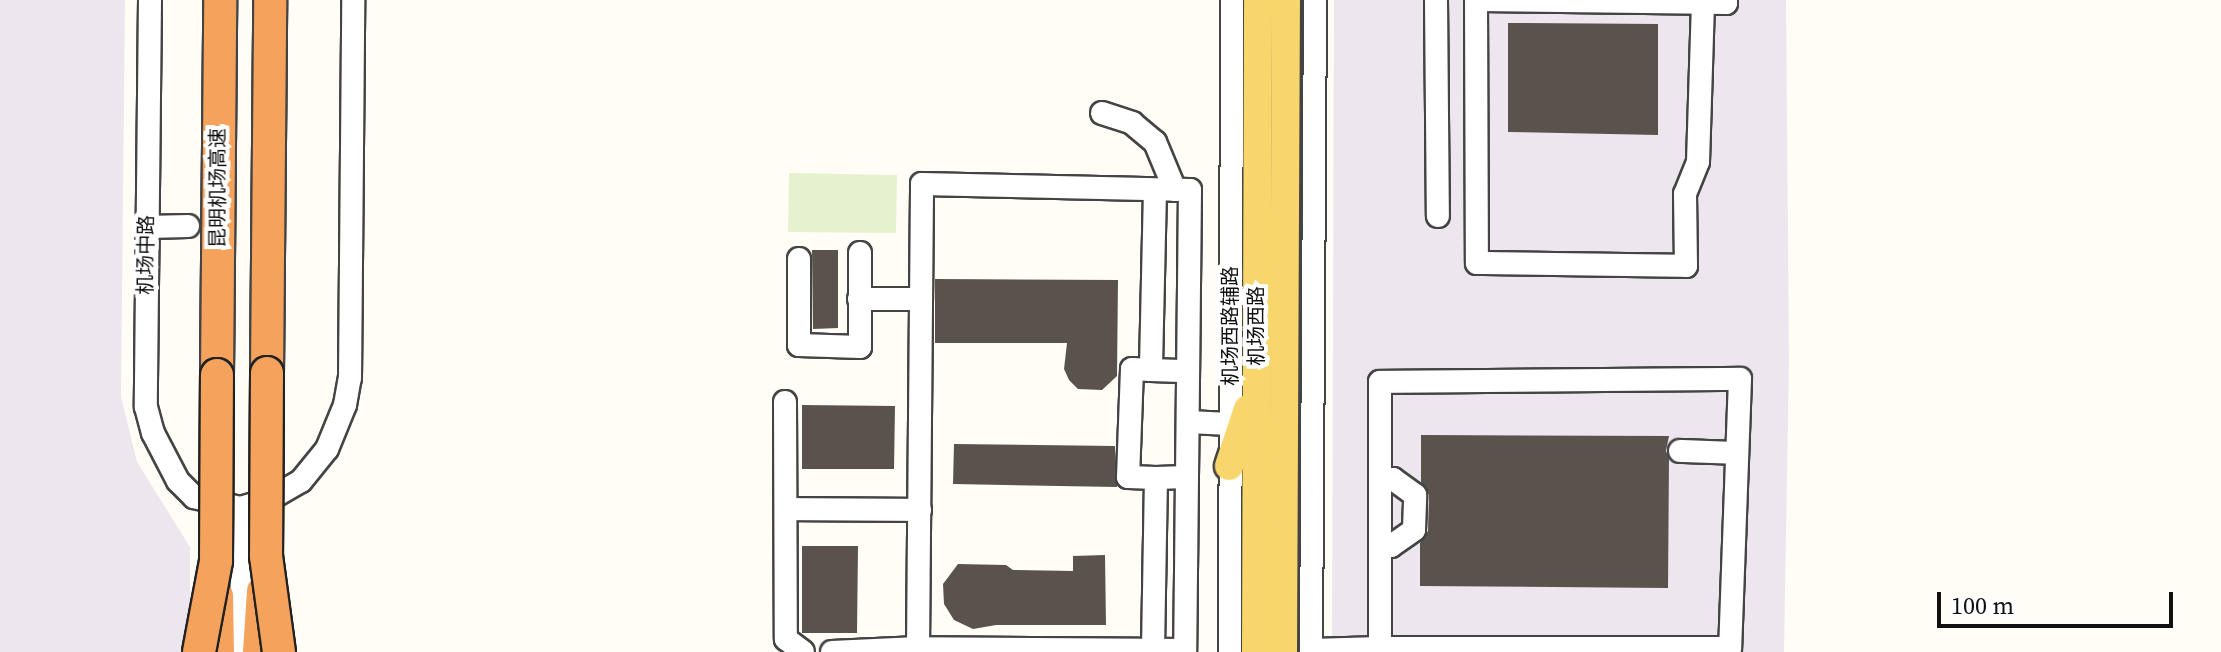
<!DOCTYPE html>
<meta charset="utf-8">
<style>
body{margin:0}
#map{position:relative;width:2221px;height:652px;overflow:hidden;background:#fffdf5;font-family:"Source Serif 4","Noto Sans SC",serif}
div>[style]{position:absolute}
.industrial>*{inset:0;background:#eee6ef}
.pitch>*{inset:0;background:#e6f2cf}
.building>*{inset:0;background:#5a524d}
.roads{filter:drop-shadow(2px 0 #444) drop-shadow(-2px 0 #444) drop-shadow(0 2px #444) drop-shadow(0 -2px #444)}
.minor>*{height:22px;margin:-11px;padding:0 11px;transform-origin:11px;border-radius:11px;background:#fff}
.major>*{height:28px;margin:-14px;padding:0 14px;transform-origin:14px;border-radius:14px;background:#f9d66b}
.highway>*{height:32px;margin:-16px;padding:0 16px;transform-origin:16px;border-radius:16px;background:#f5a25d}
.bridges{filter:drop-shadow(2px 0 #222) drop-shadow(-2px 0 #222) drop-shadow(0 2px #222) drop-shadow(0 -2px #222)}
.highway-bridge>*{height:32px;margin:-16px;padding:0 16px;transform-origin:16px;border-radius:16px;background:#f5a25d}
span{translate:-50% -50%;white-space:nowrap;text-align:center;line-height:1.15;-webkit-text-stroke:8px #fff;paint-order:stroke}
.street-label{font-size:20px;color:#111}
.scale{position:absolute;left:1937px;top:592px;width:236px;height:36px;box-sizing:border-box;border:4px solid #111;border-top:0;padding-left:10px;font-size:24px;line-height:28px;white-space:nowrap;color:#111;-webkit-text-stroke:6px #fff;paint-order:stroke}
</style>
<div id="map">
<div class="industrial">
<div style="clip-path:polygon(0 0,125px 0,121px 397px,137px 462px,190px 547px,190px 652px,0 652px)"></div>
<div style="clip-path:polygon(1334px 0,1786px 0,1789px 361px,1784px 652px,1332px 652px)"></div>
</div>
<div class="pitch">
<div style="clip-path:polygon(789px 173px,897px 175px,896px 233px,788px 232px)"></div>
</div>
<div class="building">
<div style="clip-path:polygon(1508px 23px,1658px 24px,1658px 135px,1508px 132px)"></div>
<div style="clip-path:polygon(812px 250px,838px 250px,838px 328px,813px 329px)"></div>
<div style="clip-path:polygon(935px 279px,1118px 280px,1117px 376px,1102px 390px,1078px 389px,1069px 380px,1064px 369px,1067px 343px,935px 343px)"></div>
<div style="clip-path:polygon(802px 405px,895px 406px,894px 469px,802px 469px)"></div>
<div style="clip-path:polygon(1421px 435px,1669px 436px,1666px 451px,1669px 459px,1668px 588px,1420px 586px,1420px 543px,1428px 531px,1429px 495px,1421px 482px)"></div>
<div style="clip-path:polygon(954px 444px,1115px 446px,1117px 487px,953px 484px)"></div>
<div style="clip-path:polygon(802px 546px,858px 546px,857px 633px,802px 633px)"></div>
<div style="clip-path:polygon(1105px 555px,1106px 625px,996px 625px,973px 629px,954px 620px,944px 604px,943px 584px,958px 564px,1006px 565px,1013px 570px,1073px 571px,1073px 556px)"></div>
</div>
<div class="roads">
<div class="minor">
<div style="left:150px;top:0;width:407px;rotate:90.6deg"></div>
<div style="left:146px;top:407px;width:27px;rotate:75deg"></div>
<div style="left:153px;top:433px;width:54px;rotate:62.5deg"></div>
<div style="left:178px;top:481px;width:23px;rotate:45deg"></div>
<div style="left:194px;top:497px;width:47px;rotate:13.4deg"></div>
<div style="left:240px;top:508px;width:29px;rotate:-16deg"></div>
<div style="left:268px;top:500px;width:38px;rotate:-30deg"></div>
<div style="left:301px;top:481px;width:41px;rotate:-50.9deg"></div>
<div style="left:327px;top:449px;width:48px;rotate:-67.8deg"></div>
<div style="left:345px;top:405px;width:27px;rotate:-80deg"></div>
<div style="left:350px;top:378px;width:378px;rotate:-89.5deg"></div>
<div style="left:1436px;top:0;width:216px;rotate:89.5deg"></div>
<div style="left:1476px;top:0;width:263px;rotate:89.8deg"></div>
<div style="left:1477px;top:263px;width:209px;rotate:0.8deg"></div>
<div style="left:1686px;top:266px;width:72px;rotate:-90.8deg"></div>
<div style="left:1685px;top:194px;width:35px;rotate:-68deg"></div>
<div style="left:1698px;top:162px;width:159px;rotate:-88.2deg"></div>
<div style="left:1479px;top:0;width:247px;rotate:0.7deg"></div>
<div style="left:1726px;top:3px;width:3px;rotate:-90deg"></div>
<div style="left:1102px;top:113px;width:32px;rotate:18deg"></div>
<div style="left:1132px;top:123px;width:30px;rotate:40deg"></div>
<div style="left:1155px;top:142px;width:52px;rotate:67.4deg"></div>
<div style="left:922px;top:184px;width:268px;rotate:1.3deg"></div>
<div style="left:1190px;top:190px;width:460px;rotate:90.6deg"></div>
<div style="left:1185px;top:650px;width:267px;rotate:-179.6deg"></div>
<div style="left:918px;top:648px;width:464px;rotate:-89.5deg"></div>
<div style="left:1155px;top:190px;width:180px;rotate:91.3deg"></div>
<div style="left:1151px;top:370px;width:37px;rotate:2deg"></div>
<div style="left:147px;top:227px;width:41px;rotate:-1.4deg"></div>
<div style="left:799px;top:259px;width:86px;rotate:90deg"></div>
<div style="left:799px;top:345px;width:61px;rotate:1.9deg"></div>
<div style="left:860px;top:347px;width:94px;rotate:-90deg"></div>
<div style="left:859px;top:299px;width:62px"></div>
<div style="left:1151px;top:370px;width:19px;rotate:-177deg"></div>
<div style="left:1132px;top:369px;width:108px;rotate:92.1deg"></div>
<div style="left:1128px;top:477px;width:28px;rotate:2deg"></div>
<div style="left:785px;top:402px;width:237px;rotate:89.8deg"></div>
<div style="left:786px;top:639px;width:21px;rotate:37deg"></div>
<div style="left:1189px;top:422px;width:40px;rotate:2.9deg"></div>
<div style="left:1680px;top:451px;width:57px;rotate:2deg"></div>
<div style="left:240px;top:508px;width:144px;rotate:88.8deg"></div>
<div style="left:786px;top:509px;width:134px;rotate:0.4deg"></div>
<div style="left:1381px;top:546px;width:10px"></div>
<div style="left:1391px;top:546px;width:28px;rotate:-35deg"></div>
<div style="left:1414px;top:530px;width:35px;rotate:-88deg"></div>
<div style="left:1415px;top:495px;width:27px;rotate:-144deg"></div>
<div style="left:1393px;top:479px;width:12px;rotate:180deg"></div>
<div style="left:1153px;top:649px;width:171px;rotate:-89deg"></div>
<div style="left:1156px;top:478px;width:31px;rotate:-2deg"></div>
<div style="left:1311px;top:650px;width:69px;rotate:-1.7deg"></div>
<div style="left:1380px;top:648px;width:266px;rotate:-90deg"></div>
<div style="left:1380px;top:382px;width:360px;rotate:-0.5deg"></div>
<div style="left:1740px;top:379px;width:269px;rotate:92.1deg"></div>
<div style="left:1730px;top:648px;width:350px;rotate:180deg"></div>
<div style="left:1380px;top:648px;width:4px;rotate:76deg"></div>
<div style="left:832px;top:652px;width:86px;rotate:-2.7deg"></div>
<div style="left:1230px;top:652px;width:652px;rotate:-89.82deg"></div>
<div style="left:1311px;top:652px;width:652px;rotate:-89.65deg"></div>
</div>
<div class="major">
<div style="left:1229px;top:466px;width:60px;rotate:-71.6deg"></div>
<div style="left:1256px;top:652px;width:652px;rotate:-89.82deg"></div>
<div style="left:1283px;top:652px;width:652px;rotate:-89.74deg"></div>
</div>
<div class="highway">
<div style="left:267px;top:373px;width:373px;rotate:-89.5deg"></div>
<div style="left:217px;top:375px;width:375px;rotate:-89.5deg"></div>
<div style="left:217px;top:596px;width:56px;rotate:89deg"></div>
<div style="left:259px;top:652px;width:61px;rotate:-86.2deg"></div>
</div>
</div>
<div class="bridges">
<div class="highway-bridge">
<div style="left:267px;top:373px;width:183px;rotate:90.3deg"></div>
<div style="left:266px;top:556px;width:97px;rotate:82.3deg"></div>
<div style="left:199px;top:652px;width:93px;rotate:-79.4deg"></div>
<div style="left:216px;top:561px;width:186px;rotate:-89.7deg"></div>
</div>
</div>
<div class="street-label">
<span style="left:218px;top:188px;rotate:-90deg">昆明机场高速</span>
<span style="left:146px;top:255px;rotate:-89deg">机场中路</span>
<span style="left:1230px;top:326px;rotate:-90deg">机场西路辅路</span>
<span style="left:1256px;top:326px;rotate:-90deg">机场西路</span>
</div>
<div class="scale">100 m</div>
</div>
